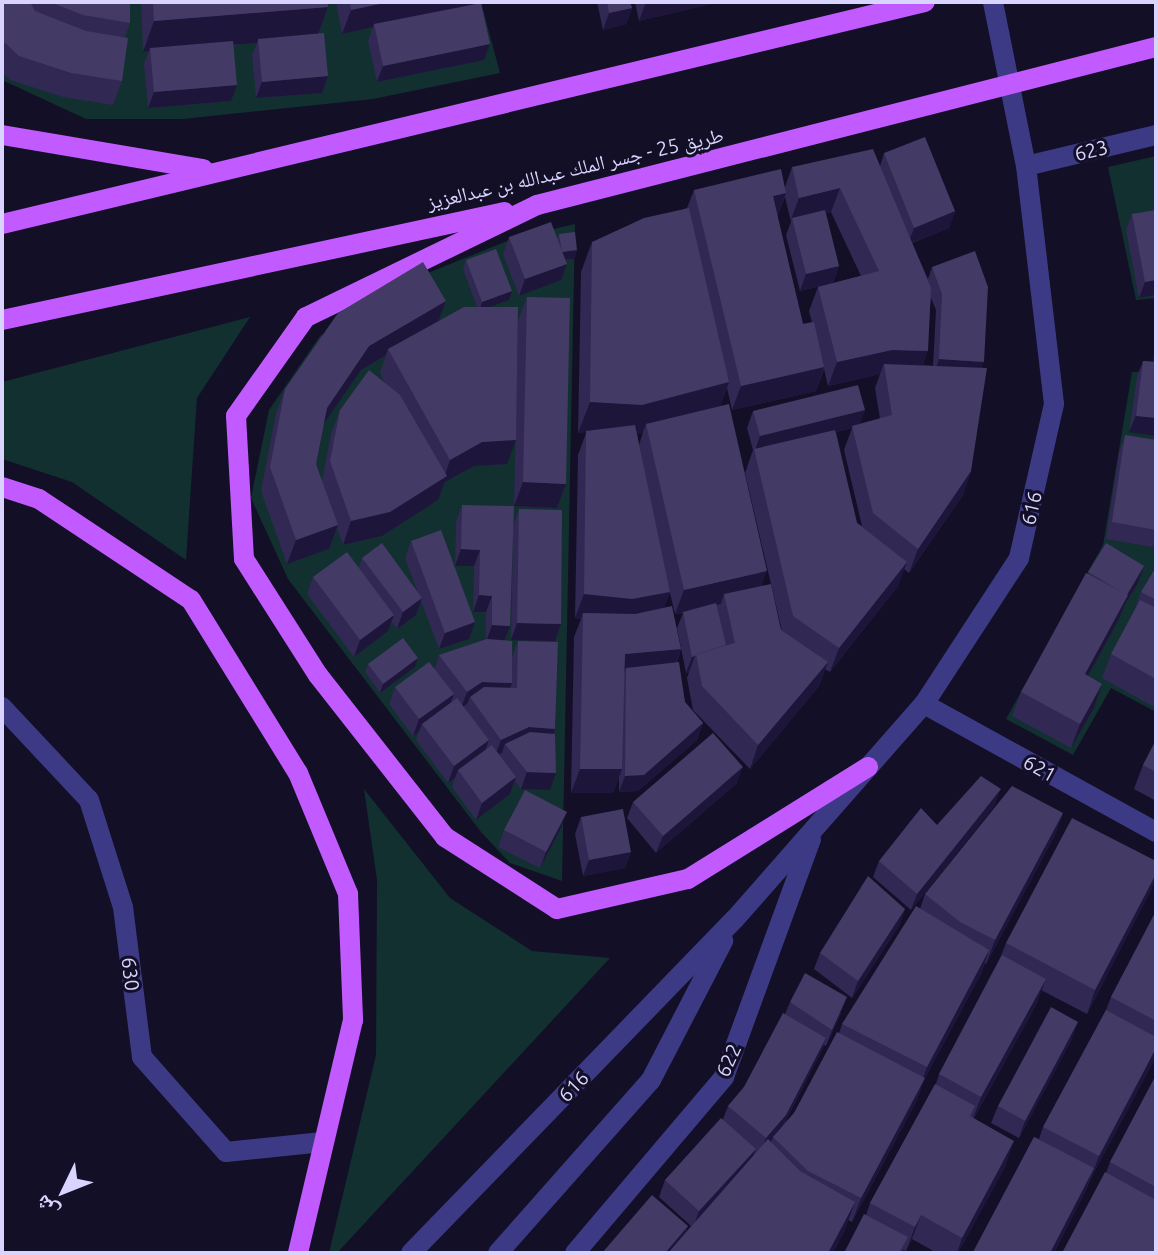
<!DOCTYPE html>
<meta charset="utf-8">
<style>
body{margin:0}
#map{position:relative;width:1158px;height:1255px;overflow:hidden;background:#130f26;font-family:Ubuntu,"Noto Naskh Arabic",sans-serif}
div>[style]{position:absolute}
.green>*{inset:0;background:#12302f}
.street>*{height:20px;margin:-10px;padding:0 10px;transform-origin:10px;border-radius:10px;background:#3d3a85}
.primary>*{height:20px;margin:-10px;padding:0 10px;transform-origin:10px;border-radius:10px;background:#c25bff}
.primary-bridge>*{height:20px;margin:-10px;padding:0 10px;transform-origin:10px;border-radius:10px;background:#c25bff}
.wall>*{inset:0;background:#312854}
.shaded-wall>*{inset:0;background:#1d163a}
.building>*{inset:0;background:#433a66}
span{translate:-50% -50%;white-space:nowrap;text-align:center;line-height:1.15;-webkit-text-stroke:6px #130f26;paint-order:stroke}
.street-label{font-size:20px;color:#d9d4ff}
.frame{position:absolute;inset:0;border:4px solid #d9d4ff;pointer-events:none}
.north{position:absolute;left:24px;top:1151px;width:80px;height:80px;-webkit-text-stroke:6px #130f26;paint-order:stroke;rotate:227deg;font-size:22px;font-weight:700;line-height:32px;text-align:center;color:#d9d4ff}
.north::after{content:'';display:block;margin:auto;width:28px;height:36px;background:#d9d4ff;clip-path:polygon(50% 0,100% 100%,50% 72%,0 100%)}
</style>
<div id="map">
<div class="green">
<div style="clip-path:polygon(2px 2px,481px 2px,500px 73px,373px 99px,183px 119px,86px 119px,2px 80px)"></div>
<div style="clip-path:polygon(1156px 156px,1156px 298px,1136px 300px,1108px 167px)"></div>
<div style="clip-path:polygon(575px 224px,562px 881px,510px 863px,481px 832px,288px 579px,251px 498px,269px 410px,320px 336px,418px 277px,512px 239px)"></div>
<div style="clip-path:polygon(250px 317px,197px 398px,186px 560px,72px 482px,2px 459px,2px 382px)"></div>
<div style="clip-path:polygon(1156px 335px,1156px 712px,1111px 688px,1073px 755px,1006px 719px,1103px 545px,1132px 372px,1152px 371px)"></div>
<div style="clip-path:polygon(364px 789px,450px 898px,532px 951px,610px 958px,337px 1253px,329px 1253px,376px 1055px,377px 880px)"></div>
</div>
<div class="street">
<div style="left:1026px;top:166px;width:134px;rotate:-13.4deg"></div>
<div style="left:924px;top:704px;width:265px;rotate:28.9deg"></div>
<div style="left:2px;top:707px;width:127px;rotate:46.9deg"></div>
<div style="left:89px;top:800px;width:112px;rotate:72.4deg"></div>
<div style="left:123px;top:907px;width:151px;rotate:82.8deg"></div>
<div style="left:142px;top:1057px;width:127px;rotate:48.5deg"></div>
<div style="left:226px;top:1152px;width:97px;rotate:-5.9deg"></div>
<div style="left:411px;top:1253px;width:464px;rotate:-45.9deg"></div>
<div style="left:734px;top:920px;width:288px;rotate:-48.7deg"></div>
<div style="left:924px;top:704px;width:174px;rotate:-56.9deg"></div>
<div style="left:1019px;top:558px;width:158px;rotate:-77.2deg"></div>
<div style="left:1054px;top:404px;width:240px;rotate:-96.7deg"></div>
<div style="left:1026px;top:166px;width:167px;rotate:-101.4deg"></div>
<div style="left:498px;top:1253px;width:231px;rotate:-48.5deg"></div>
<div style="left:651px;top:1080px;width:157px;rotate:-62.6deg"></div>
<div style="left:575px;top:1253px;width:231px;rotate:-49.7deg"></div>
<div style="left:724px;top:1077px;width:253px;rotate:-69.9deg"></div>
</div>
<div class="primary">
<div style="left:2px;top:135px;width:204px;rotate:9.6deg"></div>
<div style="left:537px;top:205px;width:257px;rotate:154.1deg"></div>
<div style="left:306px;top:317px;width:121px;rotate:125.3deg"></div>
<div style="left:236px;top:416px;width:143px;rotate:86.8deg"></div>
<div style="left:244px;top:559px;width:138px;rotate:57.5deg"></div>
<div style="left:318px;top:675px;width:206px;rotate:51.9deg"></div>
<div style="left:445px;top:837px;width:133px;rotate:32.7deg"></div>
<div style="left:557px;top:909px;width:134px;rotate:-12.9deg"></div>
<div style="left:688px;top:879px;width:212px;rotate:-31.9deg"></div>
<div style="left:2px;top:224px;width:949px;rotate:-13.52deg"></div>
<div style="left:2px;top:320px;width:514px;rotate:-12.12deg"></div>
<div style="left:2px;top:487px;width:39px;rotate:18deg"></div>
<div style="left:39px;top:499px;width:182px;rotate:33.6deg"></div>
<div style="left:191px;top:600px;width:203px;rotate:58.3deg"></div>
<div style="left:298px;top:773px;width:131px;rotate:67.5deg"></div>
<div style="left:348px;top:894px;width:126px;rotate:87.7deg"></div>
<div style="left:353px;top:1020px;width:239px;rotate:103.3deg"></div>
</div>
<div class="primary-bridge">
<div style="left:537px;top:205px;width:639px;rotate:-14.32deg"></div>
</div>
<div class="wall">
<div style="clip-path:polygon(2px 2px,130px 2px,130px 23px,125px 37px,122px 81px,113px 105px,63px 97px,10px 80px,2px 72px)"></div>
<div style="clip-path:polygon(141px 2px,328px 2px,328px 7px,319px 34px,328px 76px,322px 93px,256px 98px,252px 55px,257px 43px,234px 45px,231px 101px,148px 108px,144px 64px,149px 51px,143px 52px)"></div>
<div style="clip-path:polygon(336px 2px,475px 2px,484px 60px,377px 82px,368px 41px,373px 27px,342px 34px)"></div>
<div style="clip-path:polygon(597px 2px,630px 2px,632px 8px,626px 24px,603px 30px)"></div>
<div style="clip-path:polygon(635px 2px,719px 2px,639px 21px)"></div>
<div style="clip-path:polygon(evenodd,884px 153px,955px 211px,949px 228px,912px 243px,928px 279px,932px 267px,982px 368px,971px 471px,963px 495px,909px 573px,904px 569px,898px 586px,830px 672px,825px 669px,819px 686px,750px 769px,693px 710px,687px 678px,689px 672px,686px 673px,677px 628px,683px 613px,675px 614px,666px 576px,670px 592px,664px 608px,681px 649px,677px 662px,685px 702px,703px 723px,697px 740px,638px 791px,619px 792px,619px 777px,613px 793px,571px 793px,574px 637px,581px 619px,575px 618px,578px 455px,586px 433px,578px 433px,581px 272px,592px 242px,687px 208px,694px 190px,785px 187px,792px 167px,880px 166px,884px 153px,785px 197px,791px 222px,786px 235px,800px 291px,833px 283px,839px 266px,826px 213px,831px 212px,861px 276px,818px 287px,809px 311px,812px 322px,803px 324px,777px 217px,785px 197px,884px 153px,931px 298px,936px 310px,933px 366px,923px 365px,931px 298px,884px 153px,824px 369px,828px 386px,880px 374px,875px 388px,880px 419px,859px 424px,865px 410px,753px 411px,747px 428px,753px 450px,745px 473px,782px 631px,762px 586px,720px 406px,727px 388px,732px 410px,816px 391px,824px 369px,884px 153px,852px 428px,844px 450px,862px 526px,857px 523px,836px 432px,852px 428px,884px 153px,643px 432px,639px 445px,637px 434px,643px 432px)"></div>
<div style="clip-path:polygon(1156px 210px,1156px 295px,1139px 298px,1126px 230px,1132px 214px)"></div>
<div style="clip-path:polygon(559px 234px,577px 250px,574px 259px,565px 260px,561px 280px,519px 296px,503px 254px,509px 237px,557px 238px)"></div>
<div style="clip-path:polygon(evenodd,466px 260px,509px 300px,488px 307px,507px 464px,474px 466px,445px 482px,438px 500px,382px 536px,343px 545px,337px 528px,329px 549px,287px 564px,261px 491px,276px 413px,285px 389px,446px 301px,438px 322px,477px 307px,463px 269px,466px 260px,386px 355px,380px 373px,385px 383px,340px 410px,331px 434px,322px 481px,316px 464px,324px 423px,361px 370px,386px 355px)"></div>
<div style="clip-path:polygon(527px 297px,566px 484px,557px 508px,514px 506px,518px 321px)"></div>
<div style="clip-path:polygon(1143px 361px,1156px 362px,1129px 432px,1137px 377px)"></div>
<div style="clip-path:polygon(1125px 435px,1156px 440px,1156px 537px,1153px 547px,1106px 539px,1119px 452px)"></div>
<div style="clip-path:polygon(462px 505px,510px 626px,505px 640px,512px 657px,518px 641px,553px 734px,550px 790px,521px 789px,515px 781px,510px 794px,476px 820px,452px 787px,455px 778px,448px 783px,416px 740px,419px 731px,413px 736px,389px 704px,395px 687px,435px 668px,439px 655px,486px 639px,486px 612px,473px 612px,474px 566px,455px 566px,456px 522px)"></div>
<div style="clip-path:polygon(519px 509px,555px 641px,511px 640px,513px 526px)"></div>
<div style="clip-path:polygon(411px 541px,469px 639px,439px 649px,421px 601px,416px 615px,397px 629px,392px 622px,388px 631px,354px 657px,307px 594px,313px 577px,359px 567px,362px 558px,418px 593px,405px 558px)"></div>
<div style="clip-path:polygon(1106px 543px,1144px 566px,1138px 583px,1124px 606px,1119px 619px,1088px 676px,1094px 708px,1071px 748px,1012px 716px,1021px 692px)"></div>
<div style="clip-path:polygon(1156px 567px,1156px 708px,1102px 678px,1111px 654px,1134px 611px,1141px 592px)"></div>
<div style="clip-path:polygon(368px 664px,415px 667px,380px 693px,365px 672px)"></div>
<div style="clip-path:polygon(1156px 740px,1156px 801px,1134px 789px,1143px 765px)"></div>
<div style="clip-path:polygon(737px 783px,656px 853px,627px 818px,633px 802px)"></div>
<div style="clip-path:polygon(995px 805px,911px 910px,873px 877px,879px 861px,937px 825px)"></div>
<div style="clip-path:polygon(1063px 813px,1054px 837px,986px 964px,985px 963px,981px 974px,924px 1080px,916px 1102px,852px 1222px,848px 1220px,844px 1232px,833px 1253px,602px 1253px,688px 1226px,686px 1232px,691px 1226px,659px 1197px,665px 1180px,723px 1119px,728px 1106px,744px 1087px,785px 1014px,790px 1002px,841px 1013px,826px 1046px,824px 1045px,820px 1054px,784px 1124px,794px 1113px,839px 1033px,842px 1024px,920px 909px,925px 894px)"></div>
<div style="clip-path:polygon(581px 817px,631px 852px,625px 868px,583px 876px,575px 834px)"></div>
<div style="clip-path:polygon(561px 828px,540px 868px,498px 847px,504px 830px)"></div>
<div style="clip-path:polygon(1152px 888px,1087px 1014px,1041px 990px,1037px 1003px,974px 1118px,1006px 1165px,958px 1253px,937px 1253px,912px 1239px,906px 1251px,903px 1250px,902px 1253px,844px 1253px,866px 1215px,870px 1203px,936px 1084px,939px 1074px,1001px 956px,1006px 943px)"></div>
<div style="clip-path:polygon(905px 909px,899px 926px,852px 998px,814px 969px,820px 953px)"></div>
<div style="clip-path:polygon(1156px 911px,1156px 1052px,1152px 1064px,1090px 1180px,1085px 1192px,1054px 1253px,973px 1253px,1034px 1137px,1039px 1139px,1043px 1127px,1106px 1010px,1111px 997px)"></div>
<div style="clip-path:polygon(1072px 1039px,1019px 1138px,991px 1123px,998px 1106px)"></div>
<div style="clip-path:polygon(1156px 1075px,1156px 1253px,1106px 1173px,1110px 1162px)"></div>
</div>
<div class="shaded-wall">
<div style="clip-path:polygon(389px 2px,475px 2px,473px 7px,374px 24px,373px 27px,342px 34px,351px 10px)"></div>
<div style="clip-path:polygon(646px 2px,719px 2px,639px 21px)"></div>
<div style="clip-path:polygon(328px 7px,317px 38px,258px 39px,257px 43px,150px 51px,150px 48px,149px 51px,143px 52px,154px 21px)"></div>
<div style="clip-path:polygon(632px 8px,626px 24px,603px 30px,609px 13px)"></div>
<div style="clip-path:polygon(490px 44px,484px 60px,377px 82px,383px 66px)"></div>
<div style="clip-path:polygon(328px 76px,322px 93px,256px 98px,262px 82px)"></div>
<div style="clip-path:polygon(237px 85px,231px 101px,148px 108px,154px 92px)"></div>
<div style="clip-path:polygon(840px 188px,831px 212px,793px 221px,792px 218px,790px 222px,799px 198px)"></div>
<div style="clip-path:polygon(786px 193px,777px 217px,773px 196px)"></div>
<div style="clip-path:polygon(955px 211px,949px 228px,908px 244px,914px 228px)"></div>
<div style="clip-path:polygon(577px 250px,574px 259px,558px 260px,561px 252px)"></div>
<div style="clip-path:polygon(567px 264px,561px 280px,519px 296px,525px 279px)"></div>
<div style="clip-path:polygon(839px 266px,833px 283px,800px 291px,806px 274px)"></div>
<div style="clip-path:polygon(1156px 280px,1156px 295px,1139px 298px,1145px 282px)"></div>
<div style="clip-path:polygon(512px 291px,509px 300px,479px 311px,482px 302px)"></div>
<div style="clip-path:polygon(446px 301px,437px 325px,388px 349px,386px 355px,361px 370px,318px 432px,327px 408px,369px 346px)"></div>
<div style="clip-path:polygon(892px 350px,928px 351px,920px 375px,884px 364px,880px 374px,828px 386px,837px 362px)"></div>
<div style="clip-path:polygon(939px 359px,984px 362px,978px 378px,933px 376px)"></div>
<div style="clip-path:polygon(824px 367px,816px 391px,732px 410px,741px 386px)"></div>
<div style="clip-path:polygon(729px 382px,718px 413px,646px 424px,643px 432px,630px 436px,578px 433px,590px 402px)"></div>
<div style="clip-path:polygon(865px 410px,859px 426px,754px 453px,760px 436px)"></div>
<div style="clip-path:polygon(1136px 416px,1156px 418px,1156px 436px,1129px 432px)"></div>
<div style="clip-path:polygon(516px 440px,507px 464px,474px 466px,445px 482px,438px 500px,382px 536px,343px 545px,351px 521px,444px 478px,450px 460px,482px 442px)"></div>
<div style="clip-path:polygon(971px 471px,963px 495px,909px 573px,918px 549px)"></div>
<div style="clip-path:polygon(523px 482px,566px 484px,557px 508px,514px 506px)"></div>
<div style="clip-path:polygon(338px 525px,329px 549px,287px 564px,296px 540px)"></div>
<div style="clip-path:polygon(461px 549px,480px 550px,474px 566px,455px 566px)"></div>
<div style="clip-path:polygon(907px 562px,898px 586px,830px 672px,839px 648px)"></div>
<div style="clip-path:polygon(1144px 566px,1138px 583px,1124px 606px,1119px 619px,1076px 698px,1085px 674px,1126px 595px)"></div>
<div style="clip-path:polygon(767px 571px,758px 595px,724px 594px,721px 604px,675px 614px,684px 590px)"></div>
<div style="clip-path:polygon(670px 592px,661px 616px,583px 613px,581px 619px,575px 618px,584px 594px)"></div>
<div style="clip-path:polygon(479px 595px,492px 596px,486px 612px,473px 612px)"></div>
<div style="clip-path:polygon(422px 598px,416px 615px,397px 629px,403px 612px)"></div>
<div style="clip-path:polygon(394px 615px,388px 631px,354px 657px,360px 640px)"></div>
<div style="clip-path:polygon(475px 622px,469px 639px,439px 649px,445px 633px)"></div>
<div style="clip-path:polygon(517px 623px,561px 624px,555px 641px,511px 640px)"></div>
<div style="clip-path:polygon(492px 625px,510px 626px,504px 642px,486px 642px)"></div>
<div style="clip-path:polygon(681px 649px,672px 673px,626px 668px,623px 677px,625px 654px)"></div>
<div style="clip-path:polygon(695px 656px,689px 672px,686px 673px,692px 657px)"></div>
<div style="clip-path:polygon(418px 658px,415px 667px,380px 693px,383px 684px)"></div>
<div style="clip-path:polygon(828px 662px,819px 686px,750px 769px,758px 745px)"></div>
<div style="clip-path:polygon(482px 682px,512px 683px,506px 699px,470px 697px,467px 704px,461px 708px,467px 692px)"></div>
<div style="clip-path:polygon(1102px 684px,1094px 708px,1071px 748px,1080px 724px)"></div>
<div style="clip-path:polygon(454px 694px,448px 710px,422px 724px,419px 731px,413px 736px,419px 719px)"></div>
<div style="clip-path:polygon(703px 723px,697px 740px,638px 791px,619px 792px,625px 776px)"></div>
<div style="clip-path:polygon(529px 727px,555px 729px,549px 746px,505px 744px,502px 753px,495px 756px,501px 740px)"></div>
<div style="clip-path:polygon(489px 740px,483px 757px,458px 770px,455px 778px,448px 783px,454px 766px)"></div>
<div style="clip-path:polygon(743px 767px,737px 783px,656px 853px,663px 836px)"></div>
<div style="clip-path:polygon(580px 769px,622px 769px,613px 793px,571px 793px)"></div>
<div style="clip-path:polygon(527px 772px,556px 773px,550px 790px,521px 789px)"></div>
<div style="clip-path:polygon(516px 777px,510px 794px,476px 820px,482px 803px)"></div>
<div style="clip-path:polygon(1001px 789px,995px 805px,911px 910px,917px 894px)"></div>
<div style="clip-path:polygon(567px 812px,561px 828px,540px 868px,546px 852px)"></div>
<div style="clip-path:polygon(1063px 813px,1054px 837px,986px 964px,995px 940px)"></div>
<div style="clip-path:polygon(631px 852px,625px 868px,583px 876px,589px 860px)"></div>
<div style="clip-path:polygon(1156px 874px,1156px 878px,1152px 888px,1087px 1014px,1095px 990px)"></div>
<div style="clip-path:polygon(905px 909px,899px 926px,852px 998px,858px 981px)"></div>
<div style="clip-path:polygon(989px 950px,981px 974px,924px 1080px,916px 1102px,852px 1222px,861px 1198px,919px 1089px,927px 1067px)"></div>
<div style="clip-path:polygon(1046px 979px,1037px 1003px,972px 1121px,981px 1097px)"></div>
<div style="clip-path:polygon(847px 997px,841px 1013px,826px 1046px,832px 1030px)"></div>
<div style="clip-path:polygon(1078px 1022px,1072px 1039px,1019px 1138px,1025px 1121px)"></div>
<div style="clip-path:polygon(826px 1038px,820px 1054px,780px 1131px,773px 1137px,771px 1142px,760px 1154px,766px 1138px)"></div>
<div style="clip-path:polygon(1156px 1048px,1156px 1052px,1152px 1064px,1090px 1180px,1099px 1156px)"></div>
<div style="clip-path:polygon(1014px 1141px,1006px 1165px,958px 1253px,957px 1253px,962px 1238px)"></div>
<div style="clip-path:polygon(756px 1149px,750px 1165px,693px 1228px,699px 1211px)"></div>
<div style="clip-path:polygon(1094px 1168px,1085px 1192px,1054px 1253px,1050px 1253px)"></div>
<div style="clip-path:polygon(855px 1202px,844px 1232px,833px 1253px,828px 1253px)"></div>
<div style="clip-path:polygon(921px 1215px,912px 1239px,906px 1251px,915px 1227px)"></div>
<div style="clip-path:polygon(688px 1226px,682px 1243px,674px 1253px,665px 1253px)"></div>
</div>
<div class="building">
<div style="clip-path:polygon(2px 2px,30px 2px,35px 11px,86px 31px,128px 38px,122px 81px,71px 73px,19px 56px,2px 40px)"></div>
<div style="clip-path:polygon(50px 2px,130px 2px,130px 23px,83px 15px)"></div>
<div style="clip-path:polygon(153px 2px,328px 2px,328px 7px,154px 21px)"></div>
<div style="clip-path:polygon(350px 2px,389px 2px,351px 10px)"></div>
<div style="clip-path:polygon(607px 2px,630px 2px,632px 8px,609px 13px)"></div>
<div style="clip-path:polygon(481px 3px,490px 44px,383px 66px,374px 24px)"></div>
<div style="clip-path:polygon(324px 33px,328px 76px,262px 82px,258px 39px)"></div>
<div style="clip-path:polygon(233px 41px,237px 85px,154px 92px,150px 48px)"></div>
<div style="clip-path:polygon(925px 137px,955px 211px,914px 228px,884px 153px)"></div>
<div style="clip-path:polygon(873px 149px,931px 288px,928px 351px,892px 350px,837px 362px,818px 287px,879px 271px,840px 188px,799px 198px,792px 167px)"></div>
<div style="clip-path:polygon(781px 169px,786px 193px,773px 196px,803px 324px,814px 322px,824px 367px,741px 386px,694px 190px)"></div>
<div style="clip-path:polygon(689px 208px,729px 382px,642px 405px,590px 402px,592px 242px,644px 218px)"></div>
<div style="clip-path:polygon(825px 210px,839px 266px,806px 274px,792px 218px)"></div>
<div style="clip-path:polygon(1156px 210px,1156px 280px,1145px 282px,1132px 214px)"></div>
<div style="clip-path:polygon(551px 222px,567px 264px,525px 279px,509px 237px)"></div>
<div style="clip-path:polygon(575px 232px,577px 250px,562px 252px,559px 234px)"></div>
<div style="clip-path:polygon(496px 249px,512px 291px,482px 302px,466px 260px)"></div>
<div style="clip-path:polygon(975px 251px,988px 287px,984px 362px,939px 359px,942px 294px,932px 267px)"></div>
<div style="clip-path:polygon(423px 262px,446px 301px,369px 346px,327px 408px,316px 464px,338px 525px,296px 540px,270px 467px,285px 389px,338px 313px)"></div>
<div style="clip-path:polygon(527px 297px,570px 298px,566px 484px,523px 482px)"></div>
<div style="clip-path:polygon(464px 307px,518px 307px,516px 440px,482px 442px,450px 460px,388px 349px)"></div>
<div style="clip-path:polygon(1143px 361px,1156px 362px,1156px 418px,1136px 416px)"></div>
<div style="clip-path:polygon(884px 364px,987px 368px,971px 471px,918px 549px,873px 513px,852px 426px,892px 415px)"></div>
<div style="clip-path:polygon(369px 370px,400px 395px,447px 476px,390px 512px,351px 521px,330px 461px,340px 410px)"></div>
<div style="clip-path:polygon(858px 385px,865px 410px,760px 436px,753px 411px)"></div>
<div style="clip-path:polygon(729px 404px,767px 571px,684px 590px,646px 424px)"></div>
<div style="clip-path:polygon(635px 425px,670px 592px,632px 599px,584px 594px,586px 431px)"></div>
<div style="clip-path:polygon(835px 430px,857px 523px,907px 562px,839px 648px,793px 616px,754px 449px)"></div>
<div style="clip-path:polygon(1125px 435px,1156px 440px,1156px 530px,1112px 522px)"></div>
<div style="clip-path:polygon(462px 505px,514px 506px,510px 626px,492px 625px,492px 596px,479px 595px,480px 550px,461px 549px)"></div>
<div style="clip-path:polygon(519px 509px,562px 510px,561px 624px,517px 623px)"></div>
<div style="clip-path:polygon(441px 530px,475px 622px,445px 633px,411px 541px)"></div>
<div style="clip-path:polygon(382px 543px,422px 598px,403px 612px,362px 558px)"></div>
<div style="clip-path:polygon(1106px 543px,1144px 566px,1127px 595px,1088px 572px)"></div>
<div style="clip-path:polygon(347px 552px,394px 615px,360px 640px,313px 577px)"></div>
<div style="clip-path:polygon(1156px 567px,1156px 600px,1141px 592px)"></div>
<div style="clip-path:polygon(1086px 573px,1128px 595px,1085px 674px,1102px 684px,1080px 724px,1021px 692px)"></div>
<div style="clip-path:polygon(771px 584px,781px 630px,828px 662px,758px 745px,702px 686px,696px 654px,735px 643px,724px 594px)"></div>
<div style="clip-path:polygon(1140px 600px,1156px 608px,1156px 679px,1111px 654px)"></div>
<div style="clip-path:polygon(716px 603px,726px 645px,696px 654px,696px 655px,692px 657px,683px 612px)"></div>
<div style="clip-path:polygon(672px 606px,681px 649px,625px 654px,622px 769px,580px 769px,583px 613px,635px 614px)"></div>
<div style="clip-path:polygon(403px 638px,418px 658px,383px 684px,368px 664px)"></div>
<div style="clip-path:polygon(487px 639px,512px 641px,512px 683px,482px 682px,467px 692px,439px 655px)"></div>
<div style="clip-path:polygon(518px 641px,558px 642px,555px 729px,529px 727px,501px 740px,470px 697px,484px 687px,517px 688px)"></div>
<div style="clip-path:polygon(429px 662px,454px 694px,419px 719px,395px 687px)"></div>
<div style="clip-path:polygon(679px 662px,685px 702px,703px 723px,644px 775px,625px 776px,626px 668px)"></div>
<div style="clip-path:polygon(457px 698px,489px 740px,454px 766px,422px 724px)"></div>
<div style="clip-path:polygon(530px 732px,555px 734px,556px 773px,527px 772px,505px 744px)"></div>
<div style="clip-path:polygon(713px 733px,743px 767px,663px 836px,633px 802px)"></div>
<div style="clip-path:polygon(1156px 740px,1156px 772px,1143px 765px)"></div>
<div style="clip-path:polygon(492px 745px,516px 777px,482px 803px,458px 770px)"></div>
<div style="clip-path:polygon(981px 776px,1001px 789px,917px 894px,879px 861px,921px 808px,937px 825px)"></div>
<div style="clip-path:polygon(1012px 786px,1063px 813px,995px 940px,960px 922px,925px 894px)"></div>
<div style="clip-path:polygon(525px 790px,567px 812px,546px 852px,504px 830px)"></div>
<div style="clip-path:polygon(623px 809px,631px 852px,589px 860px,581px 817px)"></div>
<div style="clip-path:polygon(1072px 818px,1156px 861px,1156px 874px,1095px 990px,1006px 943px)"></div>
<div style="clip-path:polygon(868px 876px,905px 909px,858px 981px,820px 953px)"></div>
<div style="clip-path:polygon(916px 906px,989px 950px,927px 1067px,842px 1024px)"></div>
<div style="clip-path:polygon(1156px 911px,1156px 1021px,1111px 997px)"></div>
<div style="clip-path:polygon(1002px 955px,1046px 979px,981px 1097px,939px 1074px)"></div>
<div style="clip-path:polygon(805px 973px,847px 997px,832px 1030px,790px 1002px)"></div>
<div style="clip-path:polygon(1051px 1007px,1078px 1022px,1025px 1121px,998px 1106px)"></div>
<div style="clip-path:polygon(1106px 1010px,1156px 1037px,1156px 1048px,1099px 1156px,1043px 1127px)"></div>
<div style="clip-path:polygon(783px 1013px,826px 1038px,786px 1115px,766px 1138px,728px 1106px,744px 1087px)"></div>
<div style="clip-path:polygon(837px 1032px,925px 1078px,861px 1198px,808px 1171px,773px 1137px,794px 1113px)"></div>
<div style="clip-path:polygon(1156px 1075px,1156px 1187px,1110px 1162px)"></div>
<div style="clip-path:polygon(935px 1084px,975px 1106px,970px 1116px,1014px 1141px,962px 1238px,921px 1215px,915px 1227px,870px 1203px)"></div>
<div style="clip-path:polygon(721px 1118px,756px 1149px,699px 1211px,665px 1180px)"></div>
<div style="clip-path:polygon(1034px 1137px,1094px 1168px,1050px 1253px,975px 1253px,973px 1252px)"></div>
<div style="clip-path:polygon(768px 1139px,800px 1171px,855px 1202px,828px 1253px,668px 1253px)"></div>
<div style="clip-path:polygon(1105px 1172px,1156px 1200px,1156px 1253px,1062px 1253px)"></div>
<div style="clip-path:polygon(652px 1195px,688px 1226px,665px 1253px,602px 1253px)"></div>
<div style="clip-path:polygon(864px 1214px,908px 1237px,899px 1253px,844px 1253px)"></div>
</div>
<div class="street-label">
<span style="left:1091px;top:150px;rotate:-14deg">623</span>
<span style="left:575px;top:168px;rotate:-13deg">طريق 25 - جسر الملك عبدالله بن عبدالعزيز</span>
<span style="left:1031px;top:508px;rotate:-77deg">616</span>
<span style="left:1040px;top:768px;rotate:29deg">621</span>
<span style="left:131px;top:974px;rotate:83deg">630</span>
<span style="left:728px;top:1060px;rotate:-66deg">622</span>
<span style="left:573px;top:1086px;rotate:-46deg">616</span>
</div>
<div class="frame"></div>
<div class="north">ش</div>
</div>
